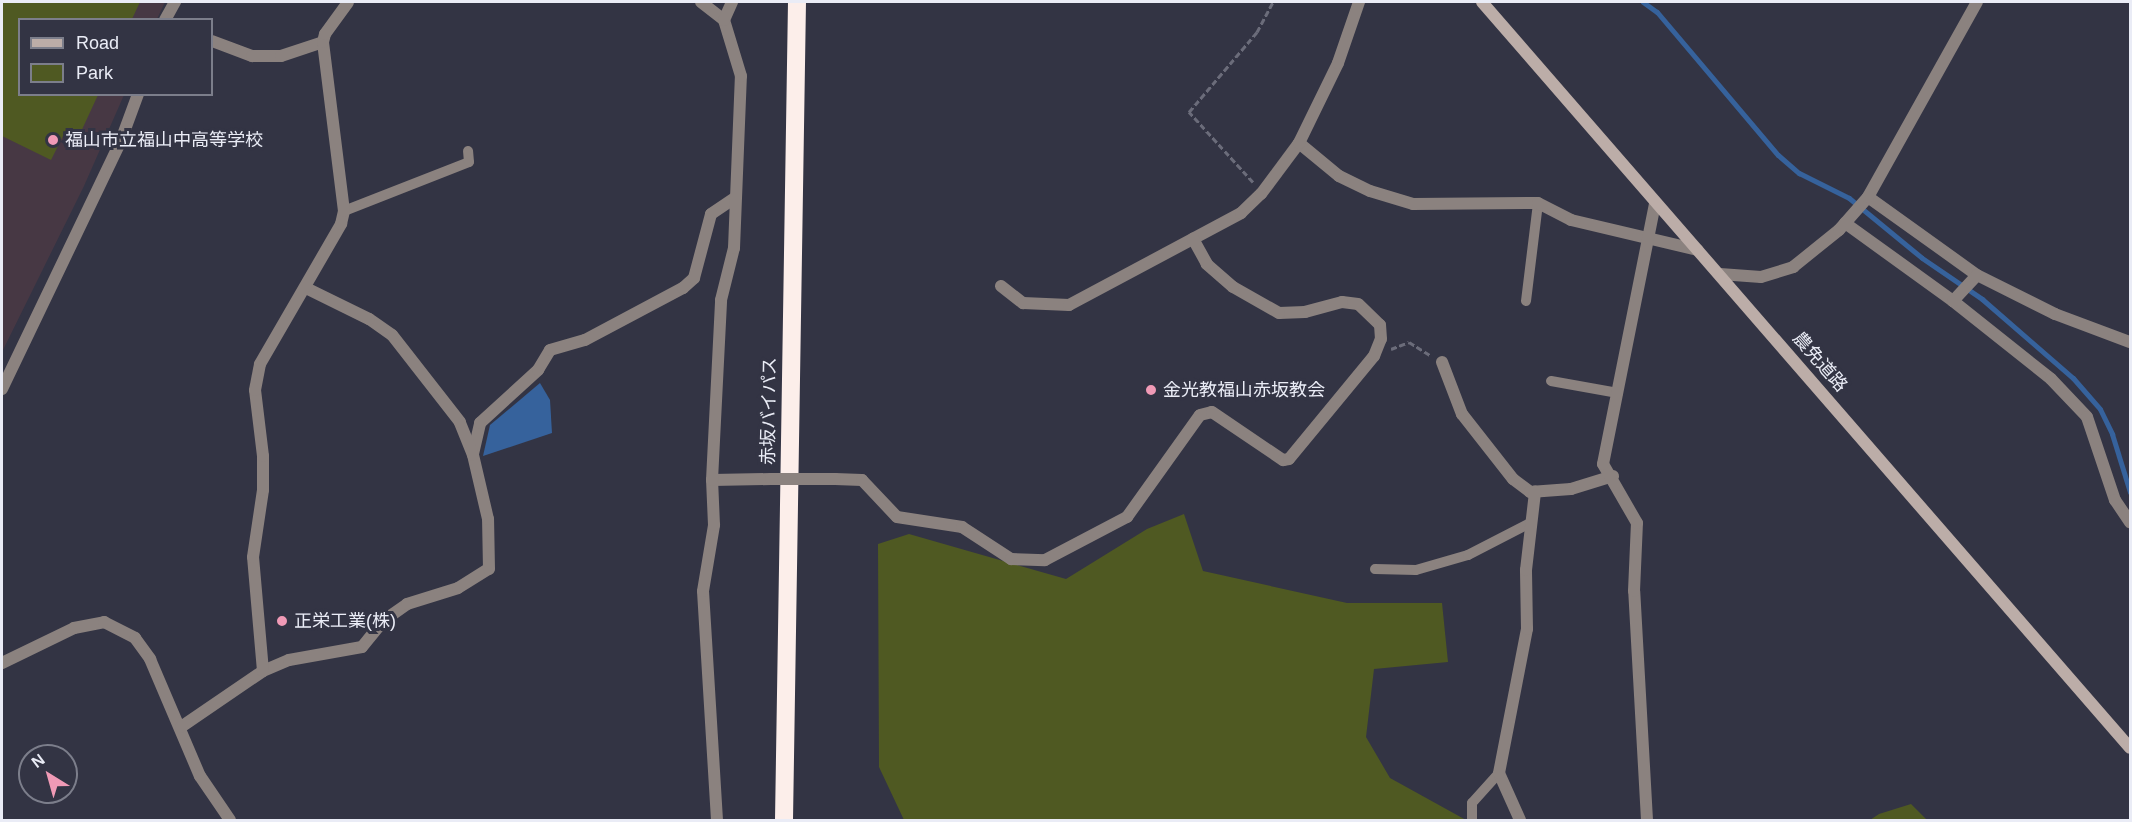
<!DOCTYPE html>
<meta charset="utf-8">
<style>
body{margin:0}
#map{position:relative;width:2132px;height:822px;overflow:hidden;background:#333444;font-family:Arial,"Noto Sans JP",sans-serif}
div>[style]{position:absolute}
.education>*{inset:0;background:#473844}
.green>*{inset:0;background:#4f5922}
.water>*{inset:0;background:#36629c}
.stream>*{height:5px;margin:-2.5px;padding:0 2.5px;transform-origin:2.5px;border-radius:2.5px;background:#36629c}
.path>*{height:3px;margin-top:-1.5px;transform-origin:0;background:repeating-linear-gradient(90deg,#6b6c7a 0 6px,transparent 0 9px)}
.lane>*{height:10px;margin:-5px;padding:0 5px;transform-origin:5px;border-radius:5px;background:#8b827f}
.street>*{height:12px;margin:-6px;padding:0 6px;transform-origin:6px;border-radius:6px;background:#8b827f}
.secondary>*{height:12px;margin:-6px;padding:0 6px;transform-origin:6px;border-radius:6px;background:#bcada8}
.highway>*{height:18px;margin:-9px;padding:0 9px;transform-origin:9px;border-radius:9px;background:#fceeea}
.street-bridge>*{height:12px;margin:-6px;padding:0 6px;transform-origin:6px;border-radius:6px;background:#8b827f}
.dots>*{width:16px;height:16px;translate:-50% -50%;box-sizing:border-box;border:3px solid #333444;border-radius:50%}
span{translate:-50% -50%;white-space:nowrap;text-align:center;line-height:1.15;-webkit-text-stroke:6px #333444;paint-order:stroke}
.poi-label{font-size:18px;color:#eaecf6}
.left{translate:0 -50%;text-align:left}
.street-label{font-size:18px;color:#eaecf6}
.frame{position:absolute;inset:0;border:3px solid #eaecf6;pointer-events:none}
.legend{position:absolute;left:18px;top:18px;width:195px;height:78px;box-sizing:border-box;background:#333444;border:2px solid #7c7e8b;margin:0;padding:8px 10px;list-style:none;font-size:18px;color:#eaecf6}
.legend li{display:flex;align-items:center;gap:12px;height:30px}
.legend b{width:30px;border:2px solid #7c7e8b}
.north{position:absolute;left:18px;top:744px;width:60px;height:60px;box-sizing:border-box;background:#333444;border:2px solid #7c7e8b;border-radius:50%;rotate:323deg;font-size:16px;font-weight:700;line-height:24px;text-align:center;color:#eaecf6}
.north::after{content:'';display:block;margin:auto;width:21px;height:27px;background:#f09ab6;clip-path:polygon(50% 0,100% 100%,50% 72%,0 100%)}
</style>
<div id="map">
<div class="education">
<div style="clip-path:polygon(2px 2px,165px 2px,157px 19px,20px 20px,20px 94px,124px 95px,84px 186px,2px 352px)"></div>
</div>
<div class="green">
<div style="clip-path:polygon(2px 2px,140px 2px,132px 19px,20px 20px,20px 94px,98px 95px,79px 136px,66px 130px,51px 160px,2px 136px)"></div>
<div style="clip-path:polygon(1184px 514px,1203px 571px,1347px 603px,1442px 603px,1448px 662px,1374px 669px,1366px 737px,1390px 778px,1466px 820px,904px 820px,879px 767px,878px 544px,909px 534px,1066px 579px,1147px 529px)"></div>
<div style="clip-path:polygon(1911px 804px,1927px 820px,1870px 820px,1879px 814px)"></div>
</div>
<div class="water">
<div style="clip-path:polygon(540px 383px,550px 400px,552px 433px,483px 456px,490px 425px)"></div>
</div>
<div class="stream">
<div style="left:1643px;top:2px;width:17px;rotate:36deg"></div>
<div style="left:1657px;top:12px;width:187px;rotate:49.8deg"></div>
<div style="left:1778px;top:155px;width:28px;rotate:41deg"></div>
<div style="left:1799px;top:173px;width:56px;rotate:26.6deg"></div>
<div style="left:1849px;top:198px;width:94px;rotate:39.4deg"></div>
<div style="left:1922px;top:258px;width:73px;rotate:34.3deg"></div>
<div style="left:1982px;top:299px;width:121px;rotate:41deg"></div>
<div style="left:2073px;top:378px;width:41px;rotate:48.9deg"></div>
<div style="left:2100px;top:409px;width:28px;rotate:64deg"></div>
<div style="left:2112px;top:434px;width:61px;rotate:72.8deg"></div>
</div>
<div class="path">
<div style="left:1253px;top:182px;width:95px;rotate:-132.4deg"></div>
<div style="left:1189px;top:112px;width:105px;rotate:-49.6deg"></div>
<div style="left:1257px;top:32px;width:34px;rotate:-62deg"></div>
<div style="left:1391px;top:349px;width:19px;rotate:-21deg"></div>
<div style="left:1409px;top:342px;width:25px;rotate:32deg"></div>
</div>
<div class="lane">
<div style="left:344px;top:211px;width:134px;rotate:-21.4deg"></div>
<div style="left:469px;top:162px;width:11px;rotate:-95deg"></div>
<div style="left:1526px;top:301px;width:99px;rotate:-83deg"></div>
<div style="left:1551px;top:381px;width:68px;rotate:10.2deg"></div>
<div style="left:1375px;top:569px;width:41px;rotate:1.4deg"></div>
<div style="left:1416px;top:570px;width:54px;rotate:-16.1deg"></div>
<div style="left:1468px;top:555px;width:70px;rotate:-27.3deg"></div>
<div style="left:1472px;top:820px;width:17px;rotate:-90deg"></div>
<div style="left:1472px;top:803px;width:40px;rotate:-48deg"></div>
</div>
<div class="street">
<div style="left:701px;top:2px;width:29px;rotate:38deg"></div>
<div style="left:165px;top:20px;width:21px;rotate:-61deg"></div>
<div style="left:212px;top:41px;width:43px;rotate:20.6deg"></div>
<div style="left:252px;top:56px;width:29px"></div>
<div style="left:281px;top:56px;width:44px;rotate:-18.4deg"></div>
<div style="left:1299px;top:143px;width:52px;rotate:39.5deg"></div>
<div style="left:1339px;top:176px;width:34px;rotate:26deg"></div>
<div style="left:1370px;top:191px;width:45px;rotate:16.8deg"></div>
<div style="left:1413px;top:204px;width:125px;rotate:-0.5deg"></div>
<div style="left:1538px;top:203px;width:37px;rotate:27deg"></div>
<div style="left:1571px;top:220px;width:130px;rotate:13.3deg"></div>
<div style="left:1868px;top:197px;width:134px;rotate:35.6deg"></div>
<div style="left:1977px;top:275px;width:87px;rotate:26.6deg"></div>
<div style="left:2055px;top:314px;width:80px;rotate:20.5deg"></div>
<div style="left:1845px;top:223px;width:133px;rotate:35.8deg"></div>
<div style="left:1953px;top:301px;width:125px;rotate:38.5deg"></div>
<div style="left:2051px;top:379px;width:52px;rotate:46.5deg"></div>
<div style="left:2087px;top:417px;width:88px;rotate:71.4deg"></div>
<div style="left:2115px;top:500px;width:27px;rotate:56deg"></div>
<div style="left:1720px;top:274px;width:41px;rotate:4.2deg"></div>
<div style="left:1761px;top:277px;width:34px;rotate:-17deg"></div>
<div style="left:1793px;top:267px;width:59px;rotate:-38.8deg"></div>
<div style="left:1839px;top:230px;width:44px;rotate:-48.7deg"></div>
<div style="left:1868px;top:197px;width:223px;rotate:-60.8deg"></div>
<div style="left:1001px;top:286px;width:28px;rotate:38deg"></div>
<div style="left:1023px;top:303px;width:46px;rotate:2.5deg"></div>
<div style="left:1069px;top:305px;width:195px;rotate:-28.1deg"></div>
<div style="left:1241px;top:213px;width:28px;rotate:-44deg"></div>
<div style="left:1261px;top:194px;width:64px;rotate:-53.3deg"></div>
<div style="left:1299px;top:143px;width:89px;rotate:-64deg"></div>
<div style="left:1338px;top:63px;width:65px;rotate:-71deg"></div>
<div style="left:1953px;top:301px;width:35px;rotate:-47deg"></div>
<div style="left:1442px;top:362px;width:56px;rotate:69deg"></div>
<div style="left:1462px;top:414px;width:83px;rotate:51.9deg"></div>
<div style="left:1513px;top:479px;width:21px;rotate:37deg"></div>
<div style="left:1530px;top:492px;width:41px;rotate:-4.2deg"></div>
<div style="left:1571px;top:489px;width:44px;rotate:-17.2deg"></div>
<div style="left:2px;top:389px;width:273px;rotate:-64.4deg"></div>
<div style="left:120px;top:143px;width:52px;rotate:-69.8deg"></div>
<div style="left:473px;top:454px;width:32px;rotate:-77deg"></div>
<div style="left:480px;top:423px;width:79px;rotate:-42.4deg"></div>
<div style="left:538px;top:370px;width:23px;rotate:-59deg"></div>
<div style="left:550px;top:350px;width:36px;rotate:-16deg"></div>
<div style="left:585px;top:340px;width:111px;rotate:-28deg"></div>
<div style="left:683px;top:288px;width:15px;rotate:-42deg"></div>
<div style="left:694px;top:278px;width:66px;rotate:-75.1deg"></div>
<div style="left:711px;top:214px;width:30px;rotate:-34deg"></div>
<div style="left:835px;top:479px;width:27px;rotate:2deg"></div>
<div style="left:862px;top:480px;width:51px;rotate:46.6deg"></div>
<div style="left:897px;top:517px;width:66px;rotate:8.7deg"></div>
<div style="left:962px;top:527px;width:59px;rotate:33.1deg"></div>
<div style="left:1011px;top:559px;width:34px;rotate:2deg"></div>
<div style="left:1045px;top:560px;width:93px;rotate:-27.7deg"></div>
<div style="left:1127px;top:517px;width:125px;rotate:-54.4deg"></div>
<div style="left:1200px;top:415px;width:12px;rotate:-14deg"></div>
<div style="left:1212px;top:412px;width:86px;rotate:34.1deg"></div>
<div style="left:1283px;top:460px;width:6px;rotate:-9deg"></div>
<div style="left:1289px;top:459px;width:134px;rotate:-50.5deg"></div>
<div style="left:1374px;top:356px;width:18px;rotate:-68deg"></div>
<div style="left:1381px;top:339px;width:14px;rotate:-94deg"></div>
<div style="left:1380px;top:325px;width:30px;rotate:-136deg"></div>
<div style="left:1358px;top:304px;width:16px;rotate:-173deg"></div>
<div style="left:1342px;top:302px;width:38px;rotate:165deg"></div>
<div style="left:1305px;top:312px;width:26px;rotate:178deg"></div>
<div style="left:1279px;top:313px;width:53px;rotate:-150.5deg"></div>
<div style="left:1233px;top:287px;width:35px;rotate:-139deg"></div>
<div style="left:1207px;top:264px;width:29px;rotate:-119deg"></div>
<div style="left:712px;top:480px;width:59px;rotate:-1deg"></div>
<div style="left:2px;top:663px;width:80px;rotate:-25.9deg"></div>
<div style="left:74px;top:628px;width:31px;rotate:-11deg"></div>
<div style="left:104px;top:622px;width:35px;rotate:27deg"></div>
<div style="left:135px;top:638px;width:26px;rotate:54deg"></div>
<div style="left:150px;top:659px;width:127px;rotate:66.9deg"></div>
<div style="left:200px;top:776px;width:53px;rotate:55.7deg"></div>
<div style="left:263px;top:671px;width:28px;rotate:-23deg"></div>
<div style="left:289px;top:660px;width:74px;rotate:-10.1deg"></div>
<div style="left:362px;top:647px;width:33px;rotate:-51deg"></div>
<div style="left:383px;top:621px;width:29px;rotate:-35deg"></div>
<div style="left:407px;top:604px;width:53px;rotate:-17.4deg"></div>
<div style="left:458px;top:588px;width:36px;rotate:-32deg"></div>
<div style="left:489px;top:569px;width:50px;rotate:-91.1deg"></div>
<div style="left:488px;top:519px;width:66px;rotate:-103.2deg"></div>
<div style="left:473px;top:455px;width:35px;rotate:-112deg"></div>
<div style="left:460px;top:422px;width:110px;rotate:-128deg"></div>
<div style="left:392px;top:335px;width:28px;rotate:-145deg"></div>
<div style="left:369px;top:319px;width:70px;rotate:-153.8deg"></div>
<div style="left:181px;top:727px;width:99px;rotate:-34.3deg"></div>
<div style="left:263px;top:671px;width:114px;rotate:-95deg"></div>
<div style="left:253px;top:557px;width:68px;rotate:-81.5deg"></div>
<div style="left:263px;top:490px;width:34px;rotate:-90deg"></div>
<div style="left:263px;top:456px;width:66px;rotate:-96.9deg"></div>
<div style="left:255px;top:390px;width:26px;rotate:-79deg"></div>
<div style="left:260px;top:364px;width:162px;rotate:-59.9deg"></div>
<div style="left:341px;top:224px;width:13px;rotate:-77deg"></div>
<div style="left:344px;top:211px;width:170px;rotate:-97.1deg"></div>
<div style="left:323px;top:42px;width:8px;rotate:-76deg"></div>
<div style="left:325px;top:34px;width:39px;rotate:-54deg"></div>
<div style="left:717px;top:820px;width:229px;rotate:-93.5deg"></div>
<div style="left:703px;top:591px;width:67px;rotate:-80.5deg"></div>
<div style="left:714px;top:525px;width:45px;rotate:-92.5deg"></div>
<div style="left:712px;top:480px;width:180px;rotate:-87.1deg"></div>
<div style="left:721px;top:300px;width:54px;rotate:-76deg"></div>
<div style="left:734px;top:248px;width:172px;rotate:-87.7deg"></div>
<div style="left:741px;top:76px;width:59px;rotate:-106.9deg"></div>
<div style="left:724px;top:20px;width:20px;rotate:-66deg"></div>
<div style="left:1520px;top:820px;width:51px;rotate:-114.1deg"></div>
<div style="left:1499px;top:773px;width:147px;rotate:-79deg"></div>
<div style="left:1527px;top:629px;width:59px;rotate:-91deg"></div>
<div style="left:1526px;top:570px;width:79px;rotate:-83.4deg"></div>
<div style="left:1647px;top:820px;width:229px;rotate:-93.2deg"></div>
<div style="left:1634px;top:591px;width:68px;rotate:-87.5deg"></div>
<div style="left:1637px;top:523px;width:68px;rotate:-120deg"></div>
<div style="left:1603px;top:464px;width:266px;rotate:-78.7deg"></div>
</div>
<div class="secondary">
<div style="left:1482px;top:2px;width:988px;rotate:49.02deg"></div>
</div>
<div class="highway">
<div style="left:784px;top:820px;width:818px;rotate:-89.09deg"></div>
</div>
<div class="street-bridge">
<div style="left:771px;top:479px;width:64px"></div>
</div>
<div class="dots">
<div style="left:53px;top:140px;background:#f09ab6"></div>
<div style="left:1151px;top:390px;background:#f09ab6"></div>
<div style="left:282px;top:621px;background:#f09ab6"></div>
</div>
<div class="poi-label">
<span class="left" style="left:65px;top:140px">福山市立福山中高等学校</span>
<span class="left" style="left:1163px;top:390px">金光教福山赤坂教会</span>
<span class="left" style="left:294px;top:621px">正栄工業(株)</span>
</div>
<div class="street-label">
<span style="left:1820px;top:362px;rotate:49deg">農免道路</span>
<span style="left:769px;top:411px;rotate:-89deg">赤坂バイパス</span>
</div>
<div class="frame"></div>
<ul class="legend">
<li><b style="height:8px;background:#bcada8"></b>Road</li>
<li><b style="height:16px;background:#4f5922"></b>Park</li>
</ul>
<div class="north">N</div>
</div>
